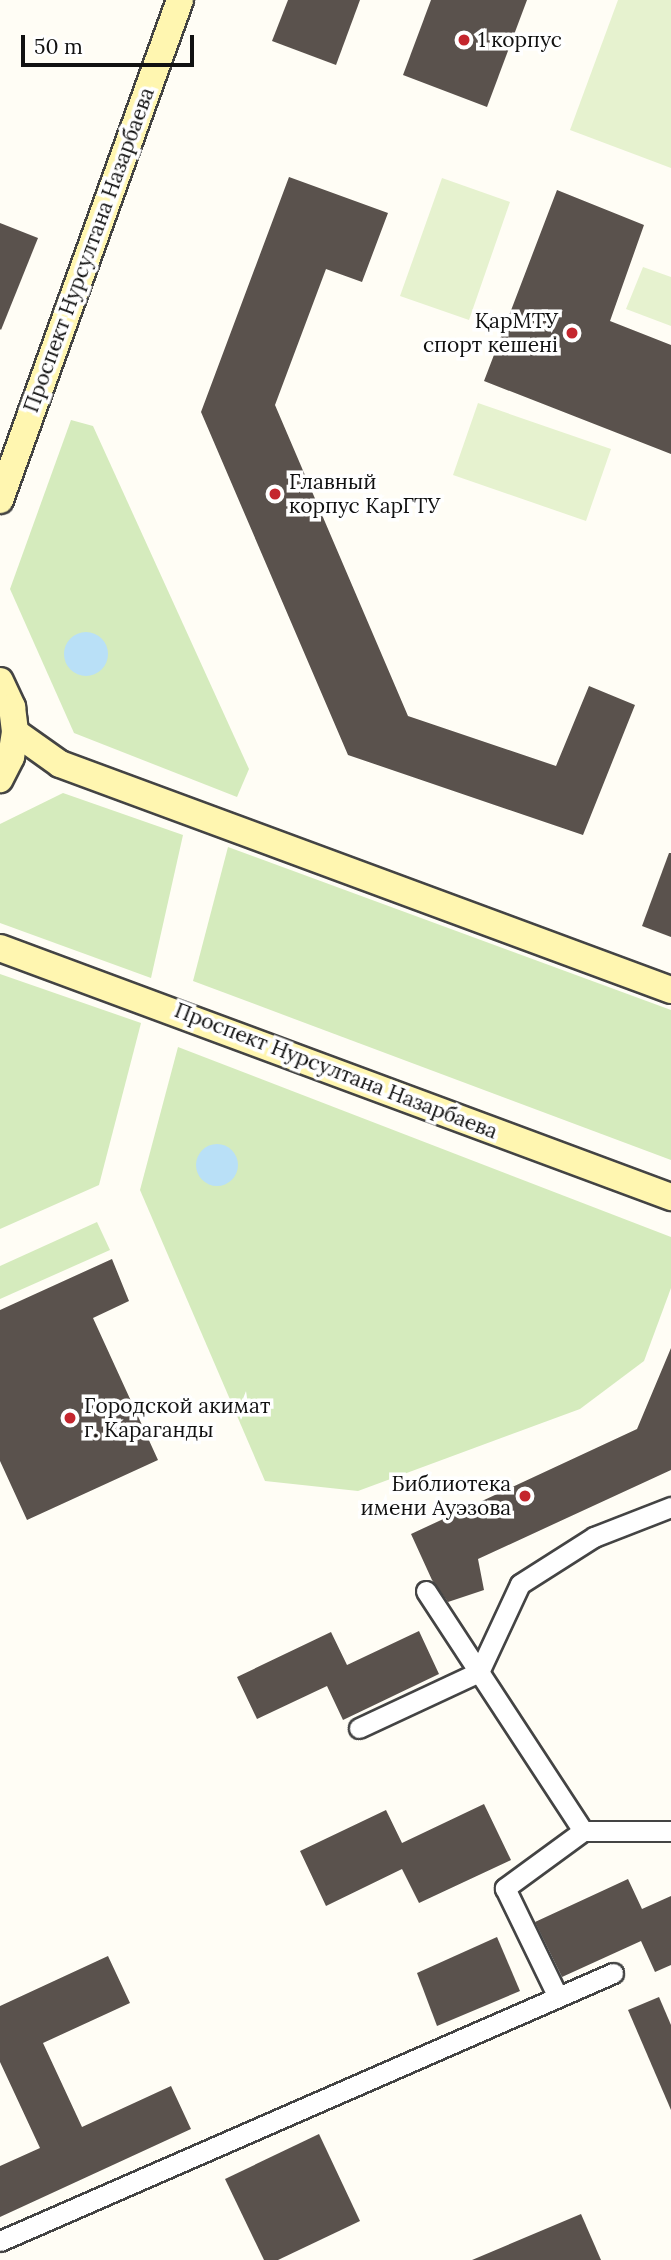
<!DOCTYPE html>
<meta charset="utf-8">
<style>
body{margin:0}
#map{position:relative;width:671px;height:2260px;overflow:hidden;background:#fffdf5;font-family:Lora,serif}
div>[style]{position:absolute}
.green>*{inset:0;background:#d5ebbd}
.pitch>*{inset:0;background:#e6f2cf}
.water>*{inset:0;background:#b9e0f7}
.round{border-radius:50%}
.building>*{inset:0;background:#5a524d}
.roads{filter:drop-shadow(2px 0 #444) drop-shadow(-2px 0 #444) drop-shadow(0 2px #444) drop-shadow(0 -2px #444)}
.minor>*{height:19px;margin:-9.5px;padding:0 9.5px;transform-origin:9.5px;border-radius:9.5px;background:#fff}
.secondary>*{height:26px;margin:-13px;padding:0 13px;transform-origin:13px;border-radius:13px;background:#fff6b0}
.dots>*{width:19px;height:19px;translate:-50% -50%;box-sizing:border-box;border:4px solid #fff;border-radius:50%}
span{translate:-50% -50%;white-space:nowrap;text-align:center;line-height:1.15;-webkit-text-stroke:7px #fff;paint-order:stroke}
.poi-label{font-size:21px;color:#111}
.left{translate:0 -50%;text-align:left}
.right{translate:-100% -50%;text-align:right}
.street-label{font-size:21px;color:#111}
.scale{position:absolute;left:21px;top:35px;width:173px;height:32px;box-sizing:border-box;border:4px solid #111;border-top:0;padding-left:9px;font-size:21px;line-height:24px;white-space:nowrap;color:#111;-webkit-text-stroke:5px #fff;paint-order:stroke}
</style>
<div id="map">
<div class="green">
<div style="clip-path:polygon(71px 420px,93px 426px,249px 769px,237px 797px,74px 733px,10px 589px)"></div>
<div style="clip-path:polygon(63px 793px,183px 835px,151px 978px,0 923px,0 824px)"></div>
<div style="clip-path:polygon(228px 847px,671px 1010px,671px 1160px,193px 981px)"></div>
<div style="clip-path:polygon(0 974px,141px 1023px,99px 1185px,0 1229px)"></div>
<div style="clip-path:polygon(178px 1047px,671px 1237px,671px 1288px,644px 1361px,580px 1409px,358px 1491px,265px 1481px,140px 1190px)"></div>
<div style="clip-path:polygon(97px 1222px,110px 1250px,0 1299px,0 1266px)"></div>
</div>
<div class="pitch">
<div style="clip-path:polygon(618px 0,671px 0,671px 168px,570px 130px)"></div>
<div style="clip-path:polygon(442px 178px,510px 202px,469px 320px,400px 296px)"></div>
<div style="clip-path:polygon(643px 267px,671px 277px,671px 326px,626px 309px)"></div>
<div style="clip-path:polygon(478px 403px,611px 449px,586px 521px,453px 475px)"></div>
</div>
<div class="water">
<div class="round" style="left:64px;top:632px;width:44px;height:44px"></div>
<div class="round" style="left:196px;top:1144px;width:42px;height:42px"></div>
</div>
<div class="building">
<div style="clip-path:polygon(288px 0,360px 0,336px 65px,272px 41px)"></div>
<div style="clip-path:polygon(431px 0,527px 0,487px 107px,403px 75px)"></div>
<div style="clip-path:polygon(289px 177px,388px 213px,362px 282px,326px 269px,275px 405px,408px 716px,556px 766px,589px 686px,635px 705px,583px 835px,348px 755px,201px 412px)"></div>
<div style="clip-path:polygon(557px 190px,644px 225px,610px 321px,671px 345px,671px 454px,484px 381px)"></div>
<div style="clip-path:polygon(0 223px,38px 238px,1px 330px,0 329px)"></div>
<div style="clip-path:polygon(669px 853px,671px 853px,671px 937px,642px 926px)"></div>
<div style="clip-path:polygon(112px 1259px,129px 1301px,93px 1318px,158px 1460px,27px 1520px,0 1461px,0 1310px)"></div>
<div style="clip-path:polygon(671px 1348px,671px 1470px,478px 1559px,484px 1590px,448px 1602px,432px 1580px,411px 1534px,637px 1429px)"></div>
<div style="clip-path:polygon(419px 1631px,439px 1674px,343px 1720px,327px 1686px,257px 1719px,237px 1677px,331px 1632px,347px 1665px)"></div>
<div style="clip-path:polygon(484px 1804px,511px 1860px,419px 1903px,402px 1869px,326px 1906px,300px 1851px,386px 1810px,402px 1843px)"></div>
<div style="clip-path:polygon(628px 1879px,642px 1909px,671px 1896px,671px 1965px,655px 1972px,641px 1941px,562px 1977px,535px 1922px)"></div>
<div style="clip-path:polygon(497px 1937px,520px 1991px,437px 2026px,417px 1973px)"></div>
<div style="clip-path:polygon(108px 1956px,130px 2003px,43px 2043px,82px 2127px,171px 2086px,191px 2129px,0 2217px,0 2166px,40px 2148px,0 2062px,0 2006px)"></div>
<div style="clip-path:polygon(659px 1997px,671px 2025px,671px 2110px,628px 2010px)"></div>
<div style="clip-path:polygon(319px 2134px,360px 2221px,278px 2260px,264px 2260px,225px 2179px)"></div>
<div style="clip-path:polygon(581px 2214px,601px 2260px,472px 2260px)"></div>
</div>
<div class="roads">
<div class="minor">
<div style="left:426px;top:1591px;width:287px;rotate:56.8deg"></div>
<div style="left:583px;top:1831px;width:97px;rotate:143.8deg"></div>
<div style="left:505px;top:1888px;width:121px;rotate:64.1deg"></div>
<div style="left:359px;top:1728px;width:132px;rotate:-25deg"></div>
<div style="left:479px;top:1672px;width:97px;rotate:-65deg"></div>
<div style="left:520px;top:1584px;width:88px;rotate:-32.4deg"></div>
<div style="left:594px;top:1537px;width:83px;rotate:-21.3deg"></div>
<div style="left:583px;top:1831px;width:88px"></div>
<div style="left:0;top:2241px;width:669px;rotate:-23.61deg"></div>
</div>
<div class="secondary">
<div style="left:0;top:500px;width:531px;rotate:-70.2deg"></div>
<div style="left:0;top:681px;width:29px;rotate:65deg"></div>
<div style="left:12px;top:707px;width:25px;rotate:83deg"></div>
<div style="left:15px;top:732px;width:25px;rotate:99deg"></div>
<div style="left:11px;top:757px;width:25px;rotate:117deg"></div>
<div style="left:15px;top:732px;width:55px;rotate:35.4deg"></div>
<div style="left:60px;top:764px;width:651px;rotate:20.3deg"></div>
<div style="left:0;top:948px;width:716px;rotate:20.36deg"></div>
</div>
</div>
<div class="dots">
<div style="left:464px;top:40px;background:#c4262e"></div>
<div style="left:572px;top:333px;background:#c4262e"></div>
<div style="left:275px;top:494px;background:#c4262e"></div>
<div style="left:70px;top:1418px;background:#c4262e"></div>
<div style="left:525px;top:1496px;background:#c4262e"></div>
</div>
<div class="poi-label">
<span class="left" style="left:478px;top:40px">1 корпус</span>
<span class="right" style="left:558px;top:333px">ҚарМТУ<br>спорт кешені</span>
<span class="left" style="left:289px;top:494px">Главный<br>корпус КарГТУ</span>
<span class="left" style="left:84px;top:1418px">Городской акимат<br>г. Караганды</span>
<span class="right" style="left:511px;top:1496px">Библиотека<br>имени Ауэзова</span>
</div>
<div class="street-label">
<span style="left:89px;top:250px;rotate:-70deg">Проспект Нурсултана Назарбаева</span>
<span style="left:336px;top:1071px;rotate:21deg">Проспект Нурсултана Назарбаева</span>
</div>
<div class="scale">50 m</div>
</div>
